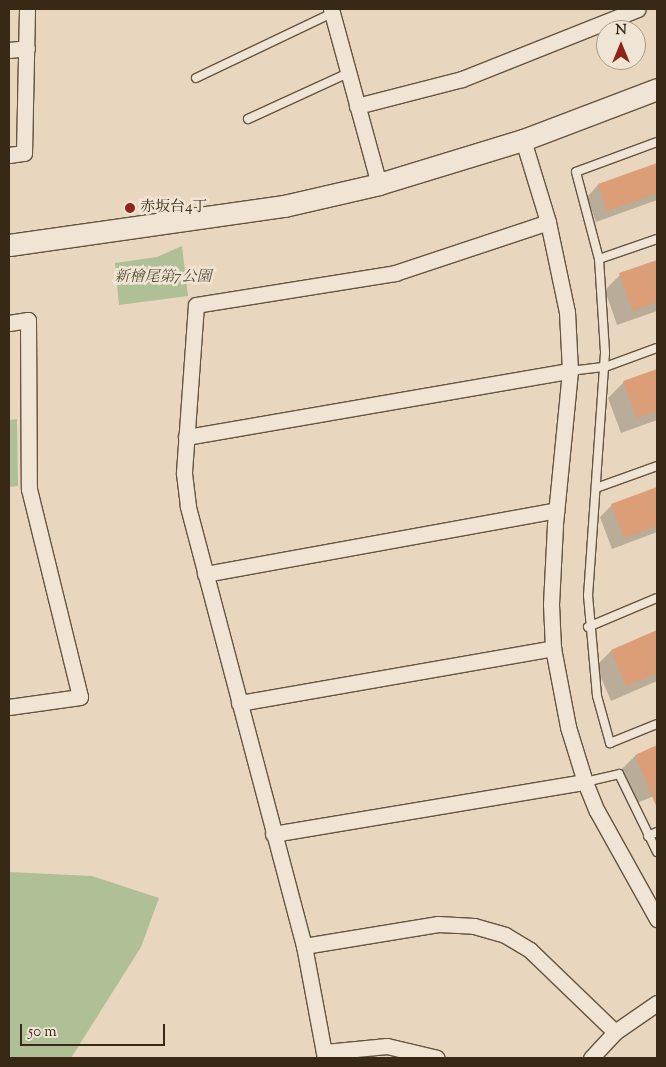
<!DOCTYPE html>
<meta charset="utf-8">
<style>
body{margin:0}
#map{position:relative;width:666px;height:1067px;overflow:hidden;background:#e8d7be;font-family:"Sorts Mill Goudy","Noto Serif JP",serif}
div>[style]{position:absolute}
.green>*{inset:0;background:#afbf96}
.shadow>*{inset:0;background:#0003}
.building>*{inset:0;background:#dc9e76}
.roads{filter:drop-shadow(1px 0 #645440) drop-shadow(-1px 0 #645440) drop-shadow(0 1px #645440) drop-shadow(0 -1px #645440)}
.lane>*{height:8px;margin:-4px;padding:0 4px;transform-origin:4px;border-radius:4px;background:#f0e5d5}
.street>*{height:15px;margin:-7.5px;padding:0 7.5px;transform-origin:7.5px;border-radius:7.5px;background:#f0e5d5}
.secondary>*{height:21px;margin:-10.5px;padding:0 10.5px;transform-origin:10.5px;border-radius:10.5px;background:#f0e5d5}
.dots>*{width:14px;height:14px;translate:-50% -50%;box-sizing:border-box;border:2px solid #f0e5d5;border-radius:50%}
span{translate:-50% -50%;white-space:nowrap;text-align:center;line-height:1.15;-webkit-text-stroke:5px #f0e5d5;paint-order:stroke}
.poi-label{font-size:15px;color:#382916}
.left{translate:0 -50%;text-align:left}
.park-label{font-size:15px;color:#564e36;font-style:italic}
.frame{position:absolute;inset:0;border:10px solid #382916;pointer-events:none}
.north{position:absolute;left:596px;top:20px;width:50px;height:50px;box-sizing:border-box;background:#f0e5d5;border:1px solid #a69a89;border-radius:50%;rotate:0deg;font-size:14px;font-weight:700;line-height:20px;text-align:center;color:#382916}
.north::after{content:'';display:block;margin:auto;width:18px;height:22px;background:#8f2418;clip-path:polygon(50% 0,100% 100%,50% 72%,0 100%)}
.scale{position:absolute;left:20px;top:1024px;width:145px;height:22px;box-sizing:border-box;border:2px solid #382916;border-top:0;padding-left:6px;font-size:15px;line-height:18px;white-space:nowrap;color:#382916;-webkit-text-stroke:4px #f0e5d5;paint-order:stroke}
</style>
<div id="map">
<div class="green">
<div style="clip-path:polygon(182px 246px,188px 296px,119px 305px,115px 263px,157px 257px)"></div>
<div style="clip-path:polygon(17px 419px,18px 486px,9px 487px,9px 420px)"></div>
<div style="clip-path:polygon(9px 872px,92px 876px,159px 898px,141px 947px,71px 1058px,9px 1058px)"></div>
</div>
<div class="shadow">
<div style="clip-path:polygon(657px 164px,657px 200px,596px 222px,587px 197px,598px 185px)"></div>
<div style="clip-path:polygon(657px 261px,657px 311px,617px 325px,605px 290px,620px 275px)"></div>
<div style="clip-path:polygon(657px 370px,657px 420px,621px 433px,608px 398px,624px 382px)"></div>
<div style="clip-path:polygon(657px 488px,657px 532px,612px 549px,600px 517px,612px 505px)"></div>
<div style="clip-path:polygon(657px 632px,657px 681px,611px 701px,596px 666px,611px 651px)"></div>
<div style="clip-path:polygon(657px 747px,657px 795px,634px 804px,620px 771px,635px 756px)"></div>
</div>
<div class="building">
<div style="clip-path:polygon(657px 163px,657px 193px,607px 211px,598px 184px)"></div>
<div style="clip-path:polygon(657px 260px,657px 302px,633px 311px,619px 273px)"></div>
<div style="clip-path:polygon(657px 369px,657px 411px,637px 418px,623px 381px)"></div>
<div style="clip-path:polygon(657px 487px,657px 526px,624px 538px,611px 504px)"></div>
<div style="clip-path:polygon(657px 630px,657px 673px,626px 686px,611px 650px)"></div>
<div style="clip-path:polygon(657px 745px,657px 808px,635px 755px)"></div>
</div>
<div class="roads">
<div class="lane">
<div style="left:196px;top:78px;width:151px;rotate:-25.5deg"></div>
<div style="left:248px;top:119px;width:110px;rotate:-24.7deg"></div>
<div style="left:657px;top:142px;width:86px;rotate:159.7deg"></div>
<div style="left:576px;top:172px;width:90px;rotate:75.2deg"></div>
<div style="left:599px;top:259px;width:94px;rotate:86.3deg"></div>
<div style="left:605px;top:353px;width:243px;rotate:94deg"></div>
<div style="left:588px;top:595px;width:101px;rotate:84.9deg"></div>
<div style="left:597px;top:696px;width:49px;rotate:74.5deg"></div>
<div style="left:610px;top:743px;width:51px;rotate:-22deg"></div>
<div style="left:599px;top:259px;width:61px;rotate:-19deg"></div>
<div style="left:570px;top:371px;width:35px;rotate:-7deg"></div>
<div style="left:605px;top:367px;width:55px;rotate:-20.1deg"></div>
<div style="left:596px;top:488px;width:65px;rotate:-19.8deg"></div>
<div style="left:588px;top:627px;width:75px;rotate:-22.8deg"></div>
<div style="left:585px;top:782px;width:35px;rotate:-13deg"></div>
<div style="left:619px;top:774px;width:87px;rotate:64deg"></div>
<div style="left:648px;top:836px;width:10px;rotate:-24deg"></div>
</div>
<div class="street">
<div style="left:331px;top:9px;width:181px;rotate:74.7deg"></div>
<div style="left:9px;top:50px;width:18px;rotate:-6deg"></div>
<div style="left:357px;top:106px;width:108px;rotate:-14.4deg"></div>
<div style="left:462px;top:79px;width:189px;rotate:-21.7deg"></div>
<div style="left:523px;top:140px;width:86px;rotate:73deg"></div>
<div style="left:548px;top:222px;width:92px;rotate:78.1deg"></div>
<div style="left:567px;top:312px;width:59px;rotate:87.1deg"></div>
<div style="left:570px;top:371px;width:155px;rotate:95.6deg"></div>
<div style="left:555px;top:525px;width:79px;rotate:92.9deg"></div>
<div style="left:551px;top:604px;width:44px;rotate:87.4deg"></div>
<div style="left:553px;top:648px;width:80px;rotate:79.2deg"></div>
<div style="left:568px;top:727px;width:58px;rotate:72.8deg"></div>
<div style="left:585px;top:782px;width:31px;rotate:68deg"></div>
<div style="left:597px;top:811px;width:124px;rotate:60.9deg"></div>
<div style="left:9px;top:155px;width:15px;rotate:-8deg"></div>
<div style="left:24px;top:153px;width:144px;rotate:-88.8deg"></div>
<div style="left:9px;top:323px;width:19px;rotate:-9deg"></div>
<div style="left:28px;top:320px;width:169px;rotate:89.7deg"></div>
<div style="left:29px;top:489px;width:214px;rotate:76.2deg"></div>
<div style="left:80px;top:697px;width:72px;rotate:172deg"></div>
<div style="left:186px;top:437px;width:390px;rotate:-9.8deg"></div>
<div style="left:205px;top:574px;width:357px;rotate:-10.3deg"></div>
<div style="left:239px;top:703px;width:319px;rotate:-9.9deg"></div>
<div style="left:273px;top:834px;width:316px;rotate:-9.5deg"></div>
<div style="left:304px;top:946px;width:136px;rotate:-9.3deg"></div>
<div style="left:438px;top:924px;width:36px;rotate:3deg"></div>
<div style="left:474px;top:926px;width:32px;rotate:16deg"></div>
<div style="left:505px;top:935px;width:29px;rotate:31deg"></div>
<div style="left:530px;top:950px;width:118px;rotate:44deg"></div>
<div style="left:325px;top:1052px;width:62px;rotate:-5.5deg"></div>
<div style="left:387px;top:1046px;width:51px;rotate:13.5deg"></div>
<div style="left:325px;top:1058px;width:114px;rotate:-100.6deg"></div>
<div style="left:304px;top:946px;width:455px;rotate:-104.8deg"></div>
<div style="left:188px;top:506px;width:34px;rotate:-97deg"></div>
<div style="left:184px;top:472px;width:167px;rotate:-85.9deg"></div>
<div style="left:196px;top:305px;width:202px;rotate:-9.1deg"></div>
<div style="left:395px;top:273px;width:161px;rotate:-18.4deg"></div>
<div style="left:591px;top:1058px;width:35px;rotate:-47deg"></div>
<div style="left:615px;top:1032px;width:51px;rotate:-34.6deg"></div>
</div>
<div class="secondary">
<div style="left:9px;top:245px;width:278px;rotate:-8.1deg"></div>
<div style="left:284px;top:206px;width:98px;rotate:-13deg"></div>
<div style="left:379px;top:184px;width:151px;rotate:-17deg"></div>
<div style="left:523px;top:140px;width:143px;rotate:-20.8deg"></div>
</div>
</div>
<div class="dots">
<div style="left:130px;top:208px;background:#8f2418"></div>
</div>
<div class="poi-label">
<span class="left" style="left:140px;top:208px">赤坂台4丁</span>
</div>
<div class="park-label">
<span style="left:163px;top:278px">新檜尾第7公園</span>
</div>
<div class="frame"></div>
<div class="north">N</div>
<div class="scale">50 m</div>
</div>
